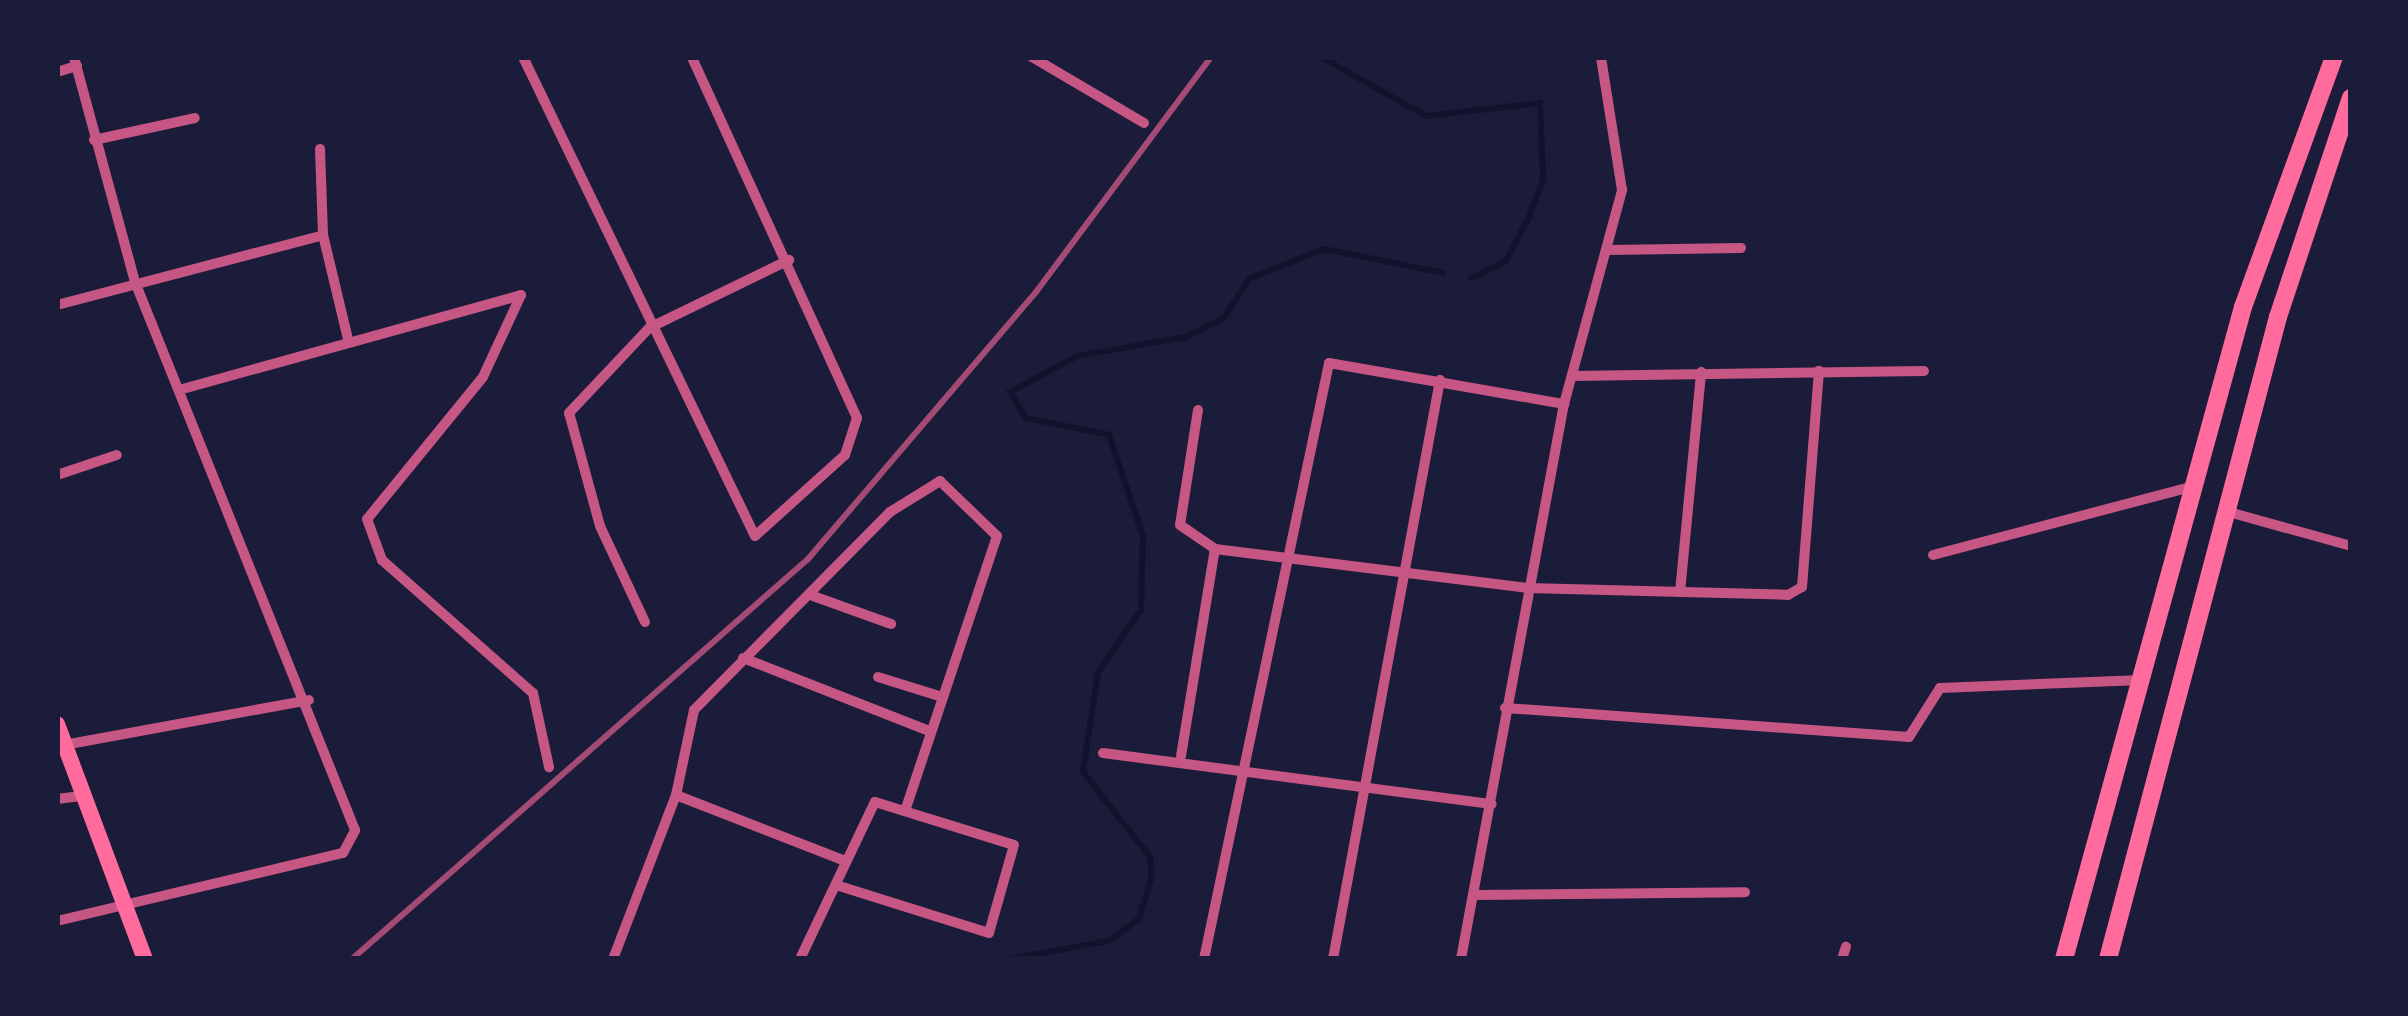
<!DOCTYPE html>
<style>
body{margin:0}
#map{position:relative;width:2408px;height:1016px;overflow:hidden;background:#1b1b3a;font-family:"Fira Sans",sans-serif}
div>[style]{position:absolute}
.stream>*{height:6px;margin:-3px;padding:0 3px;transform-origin:3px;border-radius:3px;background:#12122b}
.minor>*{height:10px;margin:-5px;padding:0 5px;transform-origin:5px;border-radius:5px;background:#c65784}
.secondary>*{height:16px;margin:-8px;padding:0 8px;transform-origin:8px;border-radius:8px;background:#ff6b9d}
.primary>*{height:18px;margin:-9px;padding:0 9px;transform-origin:9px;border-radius:9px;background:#ff6b9d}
.rail>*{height:6px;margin:-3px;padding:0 3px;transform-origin:3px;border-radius:3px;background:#a44b75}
span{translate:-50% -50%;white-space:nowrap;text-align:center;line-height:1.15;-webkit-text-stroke:9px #1b1b3a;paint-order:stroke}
.frame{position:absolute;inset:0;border:60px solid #1b1b3a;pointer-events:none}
</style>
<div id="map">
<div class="stream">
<div style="left:1321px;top:57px;width:120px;rotate:29.3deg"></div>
<div style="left:1426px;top:116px;width:115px;rotate:-6.5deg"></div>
<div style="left:1540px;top:103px;width:76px;rotate:87.7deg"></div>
<div style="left:1543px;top:179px;width:40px;rotate:110.2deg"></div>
<div style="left:1529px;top:217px;width:50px;rotate:117.6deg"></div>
<div style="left:1506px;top:261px;width:39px;rotate:154deg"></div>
<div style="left:1009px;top:959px;width:101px;rotate:-10.3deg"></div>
<div style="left:1108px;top:941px;width:38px;rotate:-35deg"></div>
<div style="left:1139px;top:919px;width:46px;rotate:-73.5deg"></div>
<div style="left:1152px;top:875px;width:18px;rotate:-96deg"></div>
<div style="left:1150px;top:857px;width:108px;rotate:-128.2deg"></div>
<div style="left:1083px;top:772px;width:101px;rotate:-81.5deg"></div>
<div style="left:1098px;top:672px;width:75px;rotate:-55.3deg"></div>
<div style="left:1141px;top:610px;width:74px;rotate:-88.5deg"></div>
<div style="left:1143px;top:536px;width:107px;rotate:-108.6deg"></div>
<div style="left:1109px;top:435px;width:85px;rotate:-168.4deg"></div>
<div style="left:1026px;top:418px;width:31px;rotate:-122deg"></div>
<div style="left:1010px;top:392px;width:76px;rotate:-28.2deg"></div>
<div style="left:1077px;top:356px;width:111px;rotate:-9.9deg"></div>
<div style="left:1186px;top:337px;width:42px;rotate:-26.6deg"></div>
<div style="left:1224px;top:318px;width:46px;rotate:-57.3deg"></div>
<div style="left:1249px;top:279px;width:81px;rotate:-21.8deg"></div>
<div style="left:1324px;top:249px;width:121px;rotate:11.4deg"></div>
</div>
<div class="minor">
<div style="left:523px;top:57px;width:532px;rotate:64.16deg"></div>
<div style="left:755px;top:536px;width:121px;rotate:-42deg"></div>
<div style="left:845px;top:455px;width:39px;rotate:-72deg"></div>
<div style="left:857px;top:418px;width:397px;rotate:-114.6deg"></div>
<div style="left:1032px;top:57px;width:130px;rotate:30.5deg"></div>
<div style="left:57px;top:72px;width:21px;rotate:-17deg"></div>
<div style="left:94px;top:140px;width:103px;rotate:-12.3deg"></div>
<div style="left:320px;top:149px;width:86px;rotate:88deg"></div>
<div style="left:323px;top:235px;width:107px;rotate:76.5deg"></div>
<div style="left:1609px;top:250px;width:132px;rotate:-0.9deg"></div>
<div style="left:57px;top:305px;width:275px;rotate:-14.7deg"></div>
<div style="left:1572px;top:376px;width:352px;rotate:-0.8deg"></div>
<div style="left:179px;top:390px;width:355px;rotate:-15.5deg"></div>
<div style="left:521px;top:295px;width:90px;rotate:114.9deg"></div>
<div style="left:483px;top:377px;width:183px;rotate:129.2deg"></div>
<div style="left:367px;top:519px;width:44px;rotate:69.9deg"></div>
<div style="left:382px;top:560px;width:201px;rotate:41.4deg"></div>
<div style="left:533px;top:693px;width:76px;rotate:77.8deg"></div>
<div style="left:1198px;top:410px;width:116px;rotate:98.9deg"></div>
<div style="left:1180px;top:525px;width:42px;rotate:34.4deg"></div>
<div style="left:1215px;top:549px;width:315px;rotate:7.1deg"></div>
<div style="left:1528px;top:588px;width:260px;rotate:1.5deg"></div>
<div style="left:1788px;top:595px;width:16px;rotate:-30deg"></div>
<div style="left:1802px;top:587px;width:217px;rotate:-85.5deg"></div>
<div style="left:57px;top:475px;width:63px;rotate:-18.4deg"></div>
<div style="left:2225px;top:511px;width:131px;rotate:15.5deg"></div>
<div style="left:1933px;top:555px;width:266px;rotate:-14.8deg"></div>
<div style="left:1680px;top:592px;width:221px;rotate:-84.5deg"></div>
<div style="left:813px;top:596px;width:83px;rotate:19.7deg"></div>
<div style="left:645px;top:622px;width:106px;rotate:-115.1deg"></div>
<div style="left:600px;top:526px;width:117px;rotate:-105.3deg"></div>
<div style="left:569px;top:413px;width:117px;rotate:-46.7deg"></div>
<div style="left:649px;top:328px;width:156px;rotate:-25.9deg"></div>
<div style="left:743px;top:658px;width:200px;rotate:21.4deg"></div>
<div style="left:878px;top:677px;width:64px;rotate:17.3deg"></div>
<div style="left:1505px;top:708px;width:405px;rotate:4.1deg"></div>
<div style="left:1909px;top:737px;width:58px;rotate:-57.7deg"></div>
<div style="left:1940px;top:688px;width:196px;rotate:-2.3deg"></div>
<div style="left:64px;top:745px;width:249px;rotate:-10.4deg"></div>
<div style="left:1103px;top:753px;width:392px;rotate:7.5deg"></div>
<div style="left:1181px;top:756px;width:210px;rotate:-80.7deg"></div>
<div style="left:676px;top:795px;width:179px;rotate:21.3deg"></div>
<div style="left:57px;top:799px;width:26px;rotate:-7deg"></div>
<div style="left:1475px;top:895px;width:270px;rotate:-0.6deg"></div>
<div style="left:57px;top:921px;width:294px;rotate:-13.4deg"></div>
<div style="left:343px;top:853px;width:26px;rotate:-62deg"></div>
<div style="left:355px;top:830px;width:591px;rotate:-111.87deg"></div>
<div style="left:135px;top:282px;width:233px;rotate:-105.2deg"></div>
<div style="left:613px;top:959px;width:176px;rotate:-69deg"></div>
<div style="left:676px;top:795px;width:87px;rotate:-78deg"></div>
<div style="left:694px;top:710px;width:279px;rotate:-45.3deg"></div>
<div style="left:890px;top:512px;width:59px;rotate:-31.8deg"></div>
<div style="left:940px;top:481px;width:79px;rotate:44deg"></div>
<div style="left:997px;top:536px;width:284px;rotate:108.5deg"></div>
<div style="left:800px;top:959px;width:174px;rotate:-64.5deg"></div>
<div style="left:875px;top:802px;width:145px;rotate:17.2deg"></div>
<div style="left:1014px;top:845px;width:91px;rotate:105.9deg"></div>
<div style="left:989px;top:933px;width:157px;rotate:-162.6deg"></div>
<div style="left:1204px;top:959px;width:609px;rotate:-78.15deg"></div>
<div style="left:1329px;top:363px;width:239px;rotate:9.9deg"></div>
<div style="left:1333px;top:959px;width:589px;rotate:-79.53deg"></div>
<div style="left:1461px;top:959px;width:564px;rotate:-79.49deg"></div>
<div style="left:1564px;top:404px;width:222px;rotate:-74.8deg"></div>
<div style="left:1622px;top:190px;width:135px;rotate:-99deg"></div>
<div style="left:1842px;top:959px;width:13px;rotate:-72deg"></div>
</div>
<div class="secondary">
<div style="left:57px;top:724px;width:251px;rotate:69.5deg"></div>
</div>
<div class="primary">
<div style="left:2064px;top:959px;width:676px;rotate:-74.65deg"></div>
<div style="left:2243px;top:307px;width:266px;rotate:-70deg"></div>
<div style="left:2108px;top:959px;width:664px;rotate:-75.17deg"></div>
<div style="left:2278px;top:317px;width:231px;rotate:-71.6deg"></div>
</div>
<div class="rail">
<div style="left:352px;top:959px;width:607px;rotate:-41.26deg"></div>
<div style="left:808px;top:559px;width:351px;rotate:-49.5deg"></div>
<div style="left:1036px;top:292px;width:293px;rotate:-53.3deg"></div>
</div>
<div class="frame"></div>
</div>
